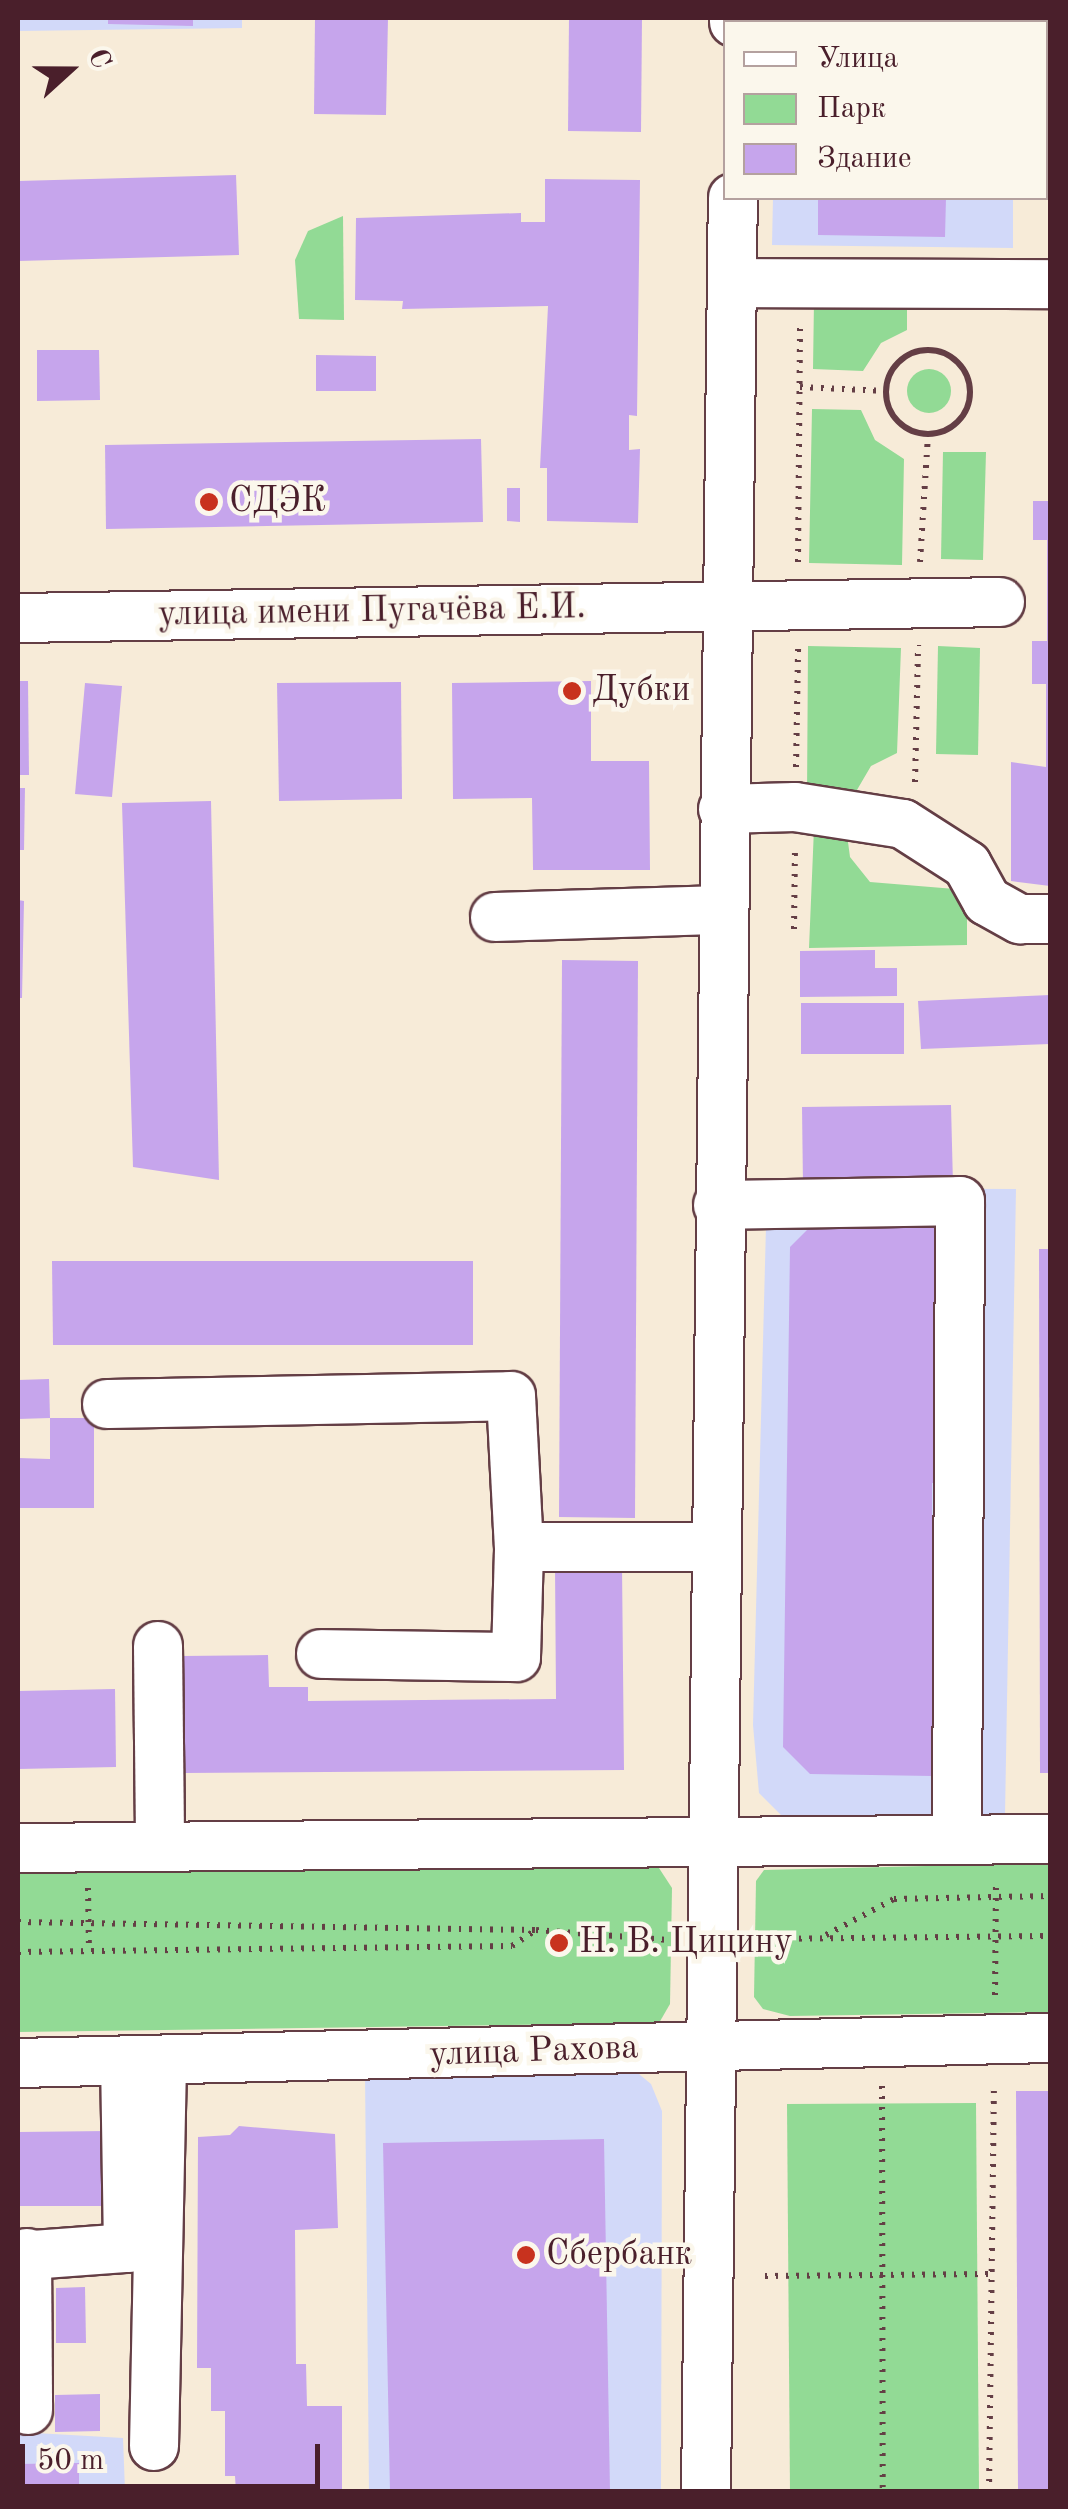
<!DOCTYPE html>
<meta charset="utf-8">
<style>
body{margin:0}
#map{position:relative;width:1068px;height:2509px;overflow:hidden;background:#f7ebd8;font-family:"Old Standard TT",serif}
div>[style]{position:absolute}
.built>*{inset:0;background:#d2d9f9}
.green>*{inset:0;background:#92da95}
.round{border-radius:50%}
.building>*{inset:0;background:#c6a5ec}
.path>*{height:6px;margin-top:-3px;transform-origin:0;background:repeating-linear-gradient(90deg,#643e45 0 2.5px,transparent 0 10.5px)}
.path>.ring{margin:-3px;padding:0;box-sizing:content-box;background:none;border:6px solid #643e45;border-radius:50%}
.roads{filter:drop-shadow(2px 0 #643e45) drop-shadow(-2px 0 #643e45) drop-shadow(0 2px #643e45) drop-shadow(0 -2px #643e45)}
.minor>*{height:48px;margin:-24px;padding:0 24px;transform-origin:24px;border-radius:24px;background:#fff}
.dots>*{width:28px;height:28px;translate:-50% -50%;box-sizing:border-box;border:5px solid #fbf7ec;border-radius:50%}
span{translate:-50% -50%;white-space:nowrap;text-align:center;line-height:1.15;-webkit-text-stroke:9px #fbf7ec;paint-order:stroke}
.poi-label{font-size:35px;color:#4a1f2b}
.left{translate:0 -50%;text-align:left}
.street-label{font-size:35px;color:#4a1f2b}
.frame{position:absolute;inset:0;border:20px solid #4a1f2b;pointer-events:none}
.legend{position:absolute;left:723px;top:20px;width:325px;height:180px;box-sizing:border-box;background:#fbf7ec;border:2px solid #b4a19f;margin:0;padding:12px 18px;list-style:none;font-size:30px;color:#4a1f2b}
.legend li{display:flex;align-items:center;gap:20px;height:50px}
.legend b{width:50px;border:2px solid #b4a19f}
.north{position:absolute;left:20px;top:20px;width:100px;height:100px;-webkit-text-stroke:8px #fbf7ec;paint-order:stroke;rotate:69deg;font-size:28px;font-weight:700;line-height:40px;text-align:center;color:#4a1f2b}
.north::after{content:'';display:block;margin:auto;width:35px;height:45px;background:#4a1f2b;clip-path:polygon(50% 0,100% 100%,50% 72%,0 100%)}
.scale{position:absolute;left:20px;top:2444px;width:300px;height:45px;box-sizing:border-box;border:5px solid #4a1f2b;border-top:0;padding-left:12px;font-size:30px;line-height:35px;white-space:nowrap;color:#4a1f2b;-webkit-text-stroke:8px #fbf7ec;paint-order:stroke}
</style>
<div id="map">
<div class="built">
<div style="clip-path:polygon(18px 18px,242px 18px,242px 28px,18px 31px)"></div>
<div style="clip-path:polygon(773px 198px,1013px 198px,1013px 248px,772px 245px)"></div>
<div style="clip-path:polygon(767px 1188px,1016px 1189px,1005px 1815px,782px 1816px,759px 1793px,753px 1725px)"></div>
<div style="clip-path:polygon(633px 2069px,651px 2084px,662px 2111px,661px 2491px,369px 2491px,365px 2073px)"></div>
<div style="clip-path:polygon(18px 2432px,123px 2438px,125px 2491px,18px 2491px)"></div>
</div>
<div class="green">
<div style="clip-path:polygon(343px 216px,344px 320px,299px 319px,295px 260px,308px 231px)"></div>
<div style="clip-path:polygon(814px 300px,907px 302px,907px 330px,881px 343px,863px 371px,813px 369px)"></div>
<div class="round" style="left:907px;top:369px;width:44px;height:44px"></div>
<div style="clip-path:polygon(812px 409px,861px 410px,875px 440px,904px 459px,902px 565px,809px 563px)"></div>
<div style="clip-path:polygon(943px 452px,986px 452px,983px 560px,941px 559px)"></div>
<div style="clip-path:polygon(808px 646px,901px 648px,897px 753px,871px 766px,854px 795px,807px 796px)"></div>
<div style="clip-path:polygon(938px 646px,980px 648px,978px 755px,936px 754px)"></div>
<div style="clip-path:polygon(846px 827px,850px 857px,870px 882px,967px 890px,967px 945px,809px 948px,814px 828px)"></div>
<div style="clip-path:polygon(1050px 1863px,1050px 2012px,790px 2016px,763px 2009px,754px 1997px,756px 1881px,764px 1870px)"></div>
<div style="clip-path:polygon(657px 1865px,672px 1888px,670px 2004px,659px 2023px,18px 2032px,18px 1866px)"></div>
<div style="clip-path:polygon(976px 2103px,979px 2491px,790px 2491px,787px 2104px)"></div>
</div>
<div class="building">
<div style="clip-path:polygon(108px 18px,193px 18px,193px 26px,108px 24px)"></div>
<div style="clip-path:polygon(315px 18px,388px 18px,386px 115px,314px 114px)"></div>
<div style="clip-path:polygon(569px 18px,642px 18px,641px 132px,568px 131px)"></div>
<div style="clip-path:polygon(821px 18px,948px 18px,948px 22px,821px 22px)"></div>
<div style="clip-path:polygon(236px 175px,239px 255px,18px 261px,18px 181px)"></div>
<div style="clip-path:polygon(545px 179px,640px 180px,637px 416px,629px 415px,629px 450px,640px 449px,638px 523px,547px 521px,547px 468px,540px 468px,548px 306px,402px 309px,403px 301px,355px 300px,356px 218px,521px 213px,521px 222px,545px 222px)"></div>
<div style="clip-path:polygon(818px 198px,946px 198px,945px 237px,818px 235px)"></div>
<div style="clip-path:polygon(37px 350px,99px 350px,100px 400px,37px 401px)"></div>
<div style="clip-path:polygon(316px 355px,376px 356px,376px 391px,316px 391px)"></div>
<div style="clip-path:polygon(481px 439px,483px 522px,106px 529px,105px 445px)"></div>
<div style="clip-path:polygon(507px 488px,520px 488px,520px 522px,507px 521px)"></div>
<div style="clip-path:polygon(1033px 501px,1050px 501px,1050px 886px,1011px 881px,1011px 762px,1046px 767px,1046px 684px,1032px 684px,1032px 641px,1047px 641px,1047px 540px,1033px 540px)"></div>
<div style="clip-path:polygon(18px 681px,28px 681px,29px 775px,18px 775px)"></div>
<div style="clip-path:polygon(591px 681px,591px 761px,649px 761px,650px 870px,533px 870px,532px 798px,453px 799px,452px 683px)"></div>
<div style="clip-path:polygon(401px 682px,402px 799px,279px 801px,277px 683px)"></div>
<div style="clip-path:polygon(85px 683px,122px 686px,112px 797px,75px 794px)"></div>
<div style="clip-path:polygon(18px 788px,25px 788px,24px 850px,18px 850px)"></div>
<div style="clip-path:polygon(211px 801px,219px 1180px,133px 1167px,122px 803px)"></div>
<div style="clip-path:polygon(18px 900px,24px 901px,22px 998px,18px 998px)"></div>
<div style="clip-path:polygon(875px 950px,875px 968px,897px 968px,897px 996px,800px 997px,800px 951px)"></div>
<div style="clip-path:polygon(562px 960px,638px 961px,635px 1518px,559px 1517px)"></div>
<div style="clip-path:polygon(1050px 995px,1050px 1044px,921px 1049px,918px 1001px)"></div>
<div style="clip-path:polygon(801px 1003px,904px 1003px,904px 1054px,801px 1054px)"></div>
<div style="clip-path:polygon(951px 1105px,953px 1185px,803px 1186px,802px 1107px)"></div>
<div style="clip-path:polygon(817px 1220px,940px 1221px,952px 1484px,932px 1483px,932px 1517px,951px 1518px,950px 1574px,934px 1574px,932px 1776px,810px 1774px,783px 1747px,790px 1247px)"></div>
<div style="clip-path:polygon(1039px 1249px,1050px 1249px,1050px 1773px,1040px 1773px)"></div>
<div style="clip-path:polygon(52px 1261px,473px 1261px,473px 1345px,53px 1345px)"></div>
<div style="clip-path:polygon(49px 1379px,50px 1418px,18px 1419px,18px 1380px)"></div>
<div style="clip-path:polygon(50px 1418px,94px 1418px,94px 1508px,18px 1508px,18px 1458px,50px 1459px)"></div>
<div style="clip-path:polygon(622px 1565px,624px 1770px,183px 1773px,182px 1656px,268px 1655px,269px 1687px,308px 1687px,308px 1701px,556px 1699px,555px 1566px)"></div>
<div style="clip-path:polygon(115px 1689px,116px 1767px,18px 1769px,18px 1691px)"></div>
<div style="clip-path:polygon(1016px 2091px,1050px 2091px,1050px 2492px,1018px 2492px)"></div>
<div style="clip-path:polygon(239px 2126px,335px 2134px,338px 2228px,295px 2230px,296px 2364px,306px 2364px,307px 2406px,342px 2406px,342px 2492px,236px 2492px,235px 2476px,225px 2476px,225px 2411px,211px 2411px,211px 2368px,197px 2368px,198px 2137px,230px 2135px)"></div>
<div style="clip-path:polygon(108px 2131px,109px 2206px,18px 2206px,18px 2132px)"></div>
<div style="clip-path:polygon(604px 2139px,610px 2492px,390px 2492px,383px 2143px)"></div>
<div style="clip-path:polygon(85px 2287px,86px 2343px,56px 2343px,56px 2288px)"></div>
<div style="clip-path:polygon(100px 2394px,100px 2431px,55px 2432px,55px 2395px)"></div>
<div style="clip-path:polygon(79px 2463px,79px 2492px,18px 2492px,18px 2464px)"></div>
</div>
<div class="path">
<div class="ring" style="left:886px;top:350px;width:78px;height:78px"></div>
<div style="left:800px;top:387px;width:86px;rotate:2.7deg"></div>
<div style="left:798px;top:562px;width:238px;rotate:-89.5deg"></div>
<div style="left:920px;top:562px;width:128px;rotate:-86.4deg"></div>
<div style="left:796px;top:767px;width:118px;rotate:-89deg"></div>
<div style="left:915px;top:782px;width:137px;rotate:-88.7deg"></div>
<div style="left:794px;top:929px;width:80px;rotate:-89.3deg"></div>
<div style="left:88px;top:1888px;width:63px;rotate:89.1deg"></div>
<div style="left:18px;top:1922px;width:517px;rotate:0.89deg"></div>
<div style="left:826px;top:1935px;width:77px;rotate:-27.9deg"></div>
<div style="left:894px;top:1899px;width:156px;rotate:-1.1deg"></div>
<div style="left:757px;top:1939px;width:293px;rotate:-0.6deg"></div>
<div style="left:18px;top:1952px;width:494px;rotate:-0.7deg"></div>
<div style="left:512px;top:1946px;width:29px;rotate:-34deg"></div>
<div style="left:536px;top:1930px;width:133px;rotate:4.3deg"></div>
<div style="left:995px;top:1995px;width:112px;rotate:-89.5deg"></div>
<div style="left:882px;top:2086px;width:406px;rotate:89.9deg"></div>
<div style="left:765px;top:2276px;width:224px;rotate:-0.5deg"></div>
<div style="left:989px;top:2492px;width:409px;rotate:-89.3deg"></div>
</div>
<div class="roads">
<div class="minor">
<div style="left:734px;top:22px;width:4px;rotate:-90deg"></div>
<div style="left:733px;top:283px;width:317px;rotate:0.2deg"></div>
<div style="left:18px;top:618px;width:982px;rotate:-0.93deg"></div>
<div style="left:723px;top:809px;width:72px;rotate:-1.6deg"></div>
<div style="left:795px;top:807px;width:109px;rotate:8.9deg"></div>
<div style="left:903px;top:824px;width:76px;rotate:32.6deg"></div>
<div style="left:967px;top:865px;width:41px;rotate:60.9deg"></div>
<div style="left:987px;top:901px;width:38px;rotate:29deg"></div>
<div style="left:1020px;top:919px;width:30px"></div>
<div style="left:495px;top:917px;width:227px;rotate:-1.8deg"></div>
<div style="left:718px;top:1205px;width:242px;rotate:-0.9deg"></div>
<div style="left:960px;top:1201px;width:638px;rotate:90.27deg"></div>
<div style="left:107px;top:1404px;width:404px;rotate:-1.1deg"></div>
<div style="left:511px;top:1396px;width:151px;rotate:87deg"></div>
<div style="left:519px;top:1547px;width:194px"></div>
<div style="left:158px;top:1646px;width:199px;rotate:89.4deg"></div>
<div style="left:321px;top:1654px;width:195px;rotate:0.9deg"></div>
<div style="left:516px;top:1657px;width:110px;rotate:-88.4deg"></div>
<div style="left:18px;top:1848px;width:1032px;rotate:-0.5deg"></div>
<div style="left:18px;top:2063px;width:1032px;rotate:-1.39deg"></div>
<div style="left:27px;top:2253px;width:157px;rotate:89.6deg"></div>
<div style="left:18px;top:2256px;width:110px;rotate:-4.2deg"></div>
<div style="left:128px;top:2248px;width:186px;rotate:-90.9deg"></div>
<div style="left:154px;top:2446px;width:385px;rotate:-88.8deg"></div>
<div style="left:706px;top:2492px;width:2294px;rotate:-89.33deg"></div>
</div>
</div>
<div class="dots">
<div style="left:209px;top:502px;background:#c8321e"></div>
<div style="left:572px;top:691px;background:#c8321e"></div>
<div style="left:559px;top:1943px;background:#c8321e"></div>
<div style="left:526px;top:2255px;background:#c8321e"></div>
</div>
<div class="poi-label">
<span class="left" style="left:229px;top:502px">СДЭК</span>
<span class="left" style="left:592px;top:691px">Дубки</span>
<span class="left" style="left:579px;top:1943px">Н. В. Цицину</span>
<span class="left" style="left:546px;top:2255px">Сбербанк</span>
</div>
<div class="street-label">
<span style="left:372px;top:612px;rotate:-1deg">улица имени Пугачёва Е.И.</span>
<span style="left:534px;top:2052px;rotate:-2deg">улица Рахова</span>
</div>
<div class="frame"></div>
<ul class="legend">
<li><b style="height:12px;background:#fff"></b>Улица</li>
<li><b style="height:28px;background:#92da95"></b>Парк</li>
<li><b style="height:28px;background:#c6a5ec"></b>Здание</li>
</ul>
<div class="north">С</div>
<div class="scale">50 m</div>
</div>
